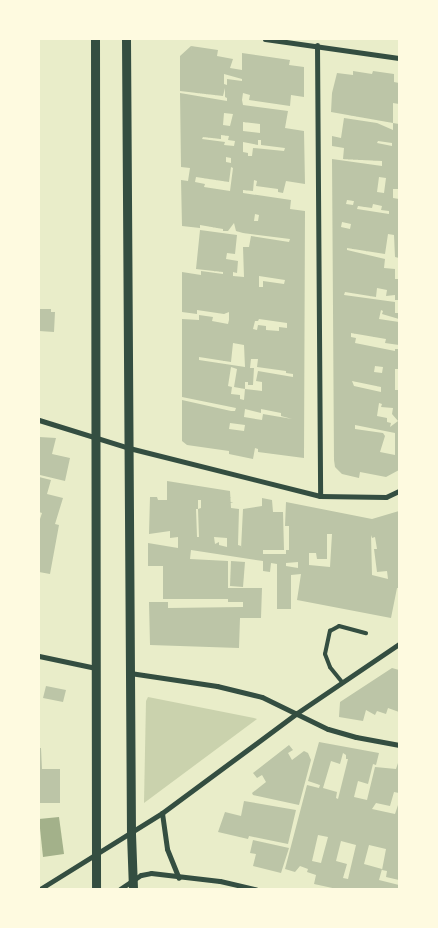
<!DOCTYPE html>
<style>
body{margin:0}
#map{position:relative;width:438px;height:928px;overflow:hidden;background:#e9edc9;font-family:Bitter,serif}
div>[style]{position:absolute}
.green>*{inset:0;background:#cad2ad}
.water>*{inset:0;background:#a3b18a}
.building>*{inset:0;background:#bcc5a7}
.service>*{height:4px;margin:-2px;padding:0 2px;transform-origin:2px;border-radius:2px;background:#344e41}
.minor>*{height:5px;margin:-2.5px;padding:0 2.5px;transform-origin:2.5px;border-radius:2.5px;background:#344e41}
.tertiary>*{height:9px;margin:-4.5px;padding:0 4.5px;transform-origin:4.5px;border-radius:4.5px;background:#344e41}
span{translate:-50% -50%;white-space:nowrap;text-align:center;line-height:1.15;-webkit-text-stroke:5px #fefae0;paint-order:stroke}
.frame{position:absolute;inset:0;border:40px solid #fefae0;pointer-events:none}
</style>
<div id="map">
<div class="green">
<div style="clip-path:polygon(148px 697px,254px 718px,257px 719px,144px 803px,146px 701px)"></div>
</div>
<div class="water">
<div style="clip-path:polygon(59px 817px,64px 854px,43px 857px,39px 819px)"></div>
</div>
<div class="building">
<div style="clip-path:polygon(evenodd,191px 46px,218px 50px,217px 56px,233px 59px,230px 68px,242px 70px,242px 53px,290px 60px,289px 65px,304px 67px,304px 97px,291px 95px,290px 106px,249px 100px,250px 95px,243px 93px,242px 100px,243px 105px,288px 111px,285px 128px,304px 131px,305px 184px,286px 181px,283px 193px,278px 192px,278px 189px,256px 186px,257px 181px,254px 180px,253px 191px,243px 190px,243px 193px,291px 200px,290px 209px,305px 211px,304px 458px,258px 452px,258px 449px,255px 448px,253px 459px,229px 454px,229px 451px,187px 445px,182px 441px,182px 400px,231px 411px,235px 411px,236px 408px,182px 397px,182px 319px,199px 320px,199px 315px,213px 317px,212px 321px,228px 324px,229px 320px,229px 312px,224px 314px,197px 310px,197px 314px,182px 312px,182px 272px,201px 275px,201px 271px,223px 274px,223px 272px,196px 269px,200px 230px,237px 235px,235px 254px,227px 253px,226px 259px,238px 261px,237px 273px,233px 272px,233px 276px,244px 277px,243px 247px,249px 247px,251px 236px,289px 242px,290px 239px,243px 233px,236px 231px,234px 223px,228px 231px,223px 231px,223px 229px,200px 225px,200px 228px,182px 226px,181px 180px,188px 181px,190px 168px,181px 167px,180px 93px,227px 101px,227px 98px,225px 97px,225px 88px,223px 96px,180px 91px,180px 56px,191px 46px,224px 74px,242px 79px,242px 81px,227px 79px,227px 85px,224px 84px,224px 74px,191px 46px,224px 113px,233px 114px,230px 126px,223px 125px,224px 113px,191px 46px,243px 122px,260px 124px,260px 133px,243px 131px,243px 122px,191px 46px,221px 135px,229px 136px,228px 140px,235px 141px,234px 146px,224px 145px,225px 142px,202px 139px,203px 137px,221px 139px,221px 135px,191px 46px,258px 140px,261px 140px,261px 145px,285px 148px,284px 151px,253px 148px,252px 156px,248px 156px,248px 153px,243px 152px,243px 142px,258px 145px,258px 140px,191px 46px,226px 157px,231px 158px,231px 163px,226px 162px,226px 157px,191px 46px,231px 167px,233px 168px,230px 191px,204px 187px,205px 184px,195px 182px,196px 177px,229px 182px,231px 167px,191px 46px,255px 214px,259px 215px,258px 221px,254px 221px,255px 214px,191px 46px,259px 276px,285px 280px,284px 284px,263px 281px,263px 287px,259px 287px,259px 276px,191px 46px,259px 319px,287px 323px,287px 328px,279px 327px,279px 331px,266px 330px,266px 326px,258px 325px,257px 330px,253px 329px,255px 321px,258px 321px,259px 319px,191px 46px,233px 343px,244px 345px,245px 367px,199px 360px,199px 357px,231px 362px,233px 343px,191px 46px,251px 359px,258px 359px,257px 367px,286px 371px,286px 373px,293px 374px,293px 377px,258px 371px,256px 381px,262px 382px,262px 391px,245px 389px,245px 382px,248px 382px,248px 385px,253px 385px,254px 368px,250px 368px,251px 359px,191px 46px,231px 367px,237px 369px,234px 387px,245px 389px,244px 400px,240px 399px,240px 395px,231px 394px,232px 387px,228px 386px,231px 367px,191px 46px,245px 409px,261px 413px,261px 409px,281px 413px,281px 416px,292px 419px,263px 414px,262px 420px,244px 417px,245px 409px,191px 46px,230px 423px,245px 425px,244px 431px,229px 429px,230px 423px)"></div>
<div style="clip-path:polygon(evenodd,353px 71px,372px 74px,373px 71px,394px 74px,394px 82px,399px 83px,399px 104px,393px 103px,393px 123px,399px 124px,399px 189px,393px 189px,393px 198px,399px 199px,399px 258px,395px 257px,394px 235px,388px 234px,385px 254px,347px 248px,347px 250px,385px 259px,384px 268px,395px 269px,395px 279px,399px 279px,399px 300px,395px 300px,395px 295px,386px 296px,387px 290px,377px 288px,376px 297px,345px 292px,344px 295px,395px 302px,395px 313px,399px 313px,399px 319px,382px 314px,383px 311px,381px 310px,379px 319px,399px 322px,399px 345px,385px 343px,386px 339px,351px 333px,351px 337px,356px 338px,355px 343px,395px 351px,395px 349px,399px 349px,399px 369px,395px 369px,395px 390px,399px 390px,399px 470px,386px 477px,360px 472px,359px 478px,342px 474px,335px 467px,334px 460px,332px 159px,382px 166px,382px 161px,343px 159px,344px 148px,332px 146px,332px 136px,341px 138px,344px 118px,377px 123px,393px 130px,393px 123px,331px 112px,332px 93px,337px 73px,353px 75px,353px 71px,378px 141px,392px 143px,392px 146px,377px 143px,378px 141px,353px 71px,379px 177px,386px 178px,384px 193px,377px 192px,379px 177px,353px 71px,347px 200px,354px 201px,353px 205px,346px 204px,347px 200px,353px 71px,373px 204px,382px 206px,381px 210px,389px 211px,389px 214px,357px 209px,358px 206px,372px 208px,373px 204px,353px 71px,342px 222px,351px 224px,350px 229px,341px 227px,342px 222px,353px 71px,375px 366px,383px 367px,382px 373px,374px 372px,375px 366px,353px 71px,352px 381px,381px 387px,381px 392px,354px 386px,352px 381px,353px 71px,379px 403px,382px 404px,381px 407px,393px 408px,392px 414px,398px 421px,390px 427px,391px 423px,387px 422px,387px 418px,377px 416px,379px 403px,353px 71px,355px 425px,395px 433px,395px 455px,380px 452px,385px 436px,383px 433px,355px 429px,355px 425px)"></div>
<div style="clip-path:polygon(39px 309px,51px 309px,51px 312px,55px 312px,54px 332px,39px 331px)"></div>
<div style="clip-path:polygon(39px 437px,56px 438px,52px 454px,70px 458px,65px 481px,40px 475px)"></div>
<div style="clip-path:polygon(39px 477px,51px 480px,47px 494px,63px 498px,55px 524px,59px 525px,50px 574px,39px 572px,39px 522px,42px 513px,39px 512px)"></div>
<div style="clip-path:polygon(evenodd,167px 481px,230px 491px,231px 508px,239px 509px,238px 545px,241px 546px,241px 549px,243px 509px,262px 506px,262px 498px,272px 500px,273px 512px,283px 512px,284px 550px,263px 550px,263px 554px,286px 554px,286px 550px,289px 550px,289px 526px,285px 526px,286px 502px,372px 519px,399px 511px,399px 588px,397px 588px,391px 618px,297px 600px,301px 574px,291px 575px,291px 609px,277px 609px,277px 564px,271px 563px,270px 572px,263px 571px,263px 561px,191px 550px,190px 559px,228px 561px,228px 588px,262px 588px,261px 618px,240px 618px,239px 648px,150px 645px,149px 602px,168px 602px,168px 608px,243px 607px,243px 602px,228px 602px,228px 599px,163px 599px,163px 566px,148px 566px,148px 543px,178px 548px,178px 537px,170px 538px,170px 531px,149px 534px,150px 497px,157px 497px,158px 500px,167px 500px,167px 481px,198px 500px,201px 500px,201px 508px,198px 509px,198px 500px,167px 481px,196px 509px,198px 509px,199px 537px,197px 537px,196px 509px,167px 481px,327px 534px,332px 534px,330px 567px,309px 565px,309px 553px,316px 553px,317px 559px,327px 559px,327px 534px,167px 481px,371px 535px,372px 538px,375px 537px,377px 549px,374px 549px,377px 572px,387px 571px,388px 579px,372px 575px,371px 535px,167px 481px,214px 537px,227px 538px,227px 547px,219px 545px,219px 542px,215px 544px,214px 537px,167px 481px,298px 562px,298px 568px,286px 566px,286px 563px,298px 562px)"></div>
<div style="clip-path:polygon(231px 561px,245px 562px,243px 587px,230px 586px)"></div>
<div style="clip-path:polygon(392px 668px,399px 670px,399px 712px,388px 708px,386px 714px,377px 711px,375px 715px,366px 710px,363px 721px,339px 717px,340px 702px)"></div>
<div style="clip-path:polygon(46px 686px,66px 690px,63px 702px,43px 698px)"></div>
<div style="clip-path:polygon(evenodd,319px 742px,379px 753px,376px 765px,373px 764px,368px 784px,358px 781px,354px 797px,367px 800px,375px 767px,396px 769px,399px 760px,399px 793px,394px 792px,390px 806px,376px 803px,372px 809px,395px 814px,399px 802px,399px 880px,386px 877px,387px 871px,382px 870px,386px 849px,369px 845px,364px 864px,382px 869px,379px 880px,399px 885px,399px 889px,337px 889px,314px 884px,316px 875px,307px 872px,308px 869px,300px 866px,295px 872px,285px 869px,307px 785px,319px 788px,320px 785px,308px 781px,319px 742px,343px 753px,346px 755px,346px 759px,348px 759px,338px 799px,336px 798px,337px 792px,323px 788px,331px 761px,340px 764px,343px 753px,319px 742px,318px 835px,328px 837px,321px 863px,312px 861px,318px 835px,319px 742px,341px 841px,356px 845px,348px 879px,343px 878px,347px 864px,336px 861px,341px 841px)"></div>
<div style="clip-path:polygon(289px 745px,293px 750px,288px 753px,292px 760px,304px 751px,308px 753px,311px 760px,299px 805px,253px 795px,252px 793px,266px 782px,262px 775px,257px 778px,253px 773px)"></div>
<div style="clip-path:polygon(39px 748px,41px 748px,42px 769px,60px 769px,60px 803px,39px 803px)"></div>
<div style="clip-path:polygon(244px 801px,296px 810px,288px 844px,249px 836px,248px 839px,218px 832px,225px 812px,241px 816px)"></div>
<div style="clip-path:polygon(253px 840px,289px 848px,281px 873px,253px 866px,256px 854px,250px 853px)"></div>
</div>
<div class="service">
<div style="left:342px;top:682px;width:19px;rotate:-129deg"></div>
<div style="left:330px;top:667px;width:14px;rotate:-111deg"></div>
<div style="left:325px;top:654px;width:24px;rotate:-78deg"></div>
<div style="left:330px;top:631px;width:10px;rotate:-29deg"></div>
<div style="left:339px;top:626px;width:28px;rotate:15deg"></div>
</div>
<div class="minor">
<div style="left:265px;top:39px;width:135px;rotate:8.1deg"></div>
<div style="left:317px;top:45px;width:451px;rotate:89.6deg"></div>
<div style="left:39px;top:420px;width:94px;rotate:17.3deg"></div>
<div style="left:129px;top:448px;width:197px;rotate:14.1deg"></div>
<div style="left:320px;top:496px;width:66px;rotate:0.9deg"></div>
<div style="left:386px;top:497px;width:14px;rotate:-25deg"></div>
<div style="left:39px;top:656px;width:58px;rotate:11.9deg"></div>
<div style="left:130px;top:673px;width:88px;rotate:8.5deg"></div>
<div style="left:217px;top:686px;width:46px;rotate:13.7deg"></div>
<div style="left:262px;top:697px;width:73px;rotate:25.9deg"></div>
<div style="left:328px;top:729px;width:29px;rotate:16deg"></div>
<div style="left:356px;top:737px;width:44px;rotate:10.5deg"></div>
<div style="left:162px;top:813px;width:36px;rotate:82deg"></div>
<div style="left:167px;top:849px;width:31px;rotate:68deg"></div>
<div style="left:40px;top:889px;width:144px;rotate:-31.9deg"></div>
<div style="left:162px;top:813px;width:168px;rotate:-36.5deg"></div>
<div style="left:297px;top:713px;width:123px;rotate:-34.1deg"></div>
<div style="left:120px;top:889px;width:25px;rotate:-34deg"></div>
<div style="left:141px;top:875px;width:10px;rotate:-11deg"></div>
<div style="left:151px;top:873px;width:69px;rotate:6.6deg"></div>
<div style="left:220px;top:881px;width:37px;rotate:13deg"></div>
</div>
<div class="tertiary">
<div style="left:95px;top:39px;width:850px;rotate:89.93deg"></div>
<div style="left:126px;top:39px;width:795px;rotate:89.64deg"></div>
<div style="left:131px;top:834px;width:55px;rotate:87.9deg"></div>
</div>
<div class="frame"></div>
</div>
